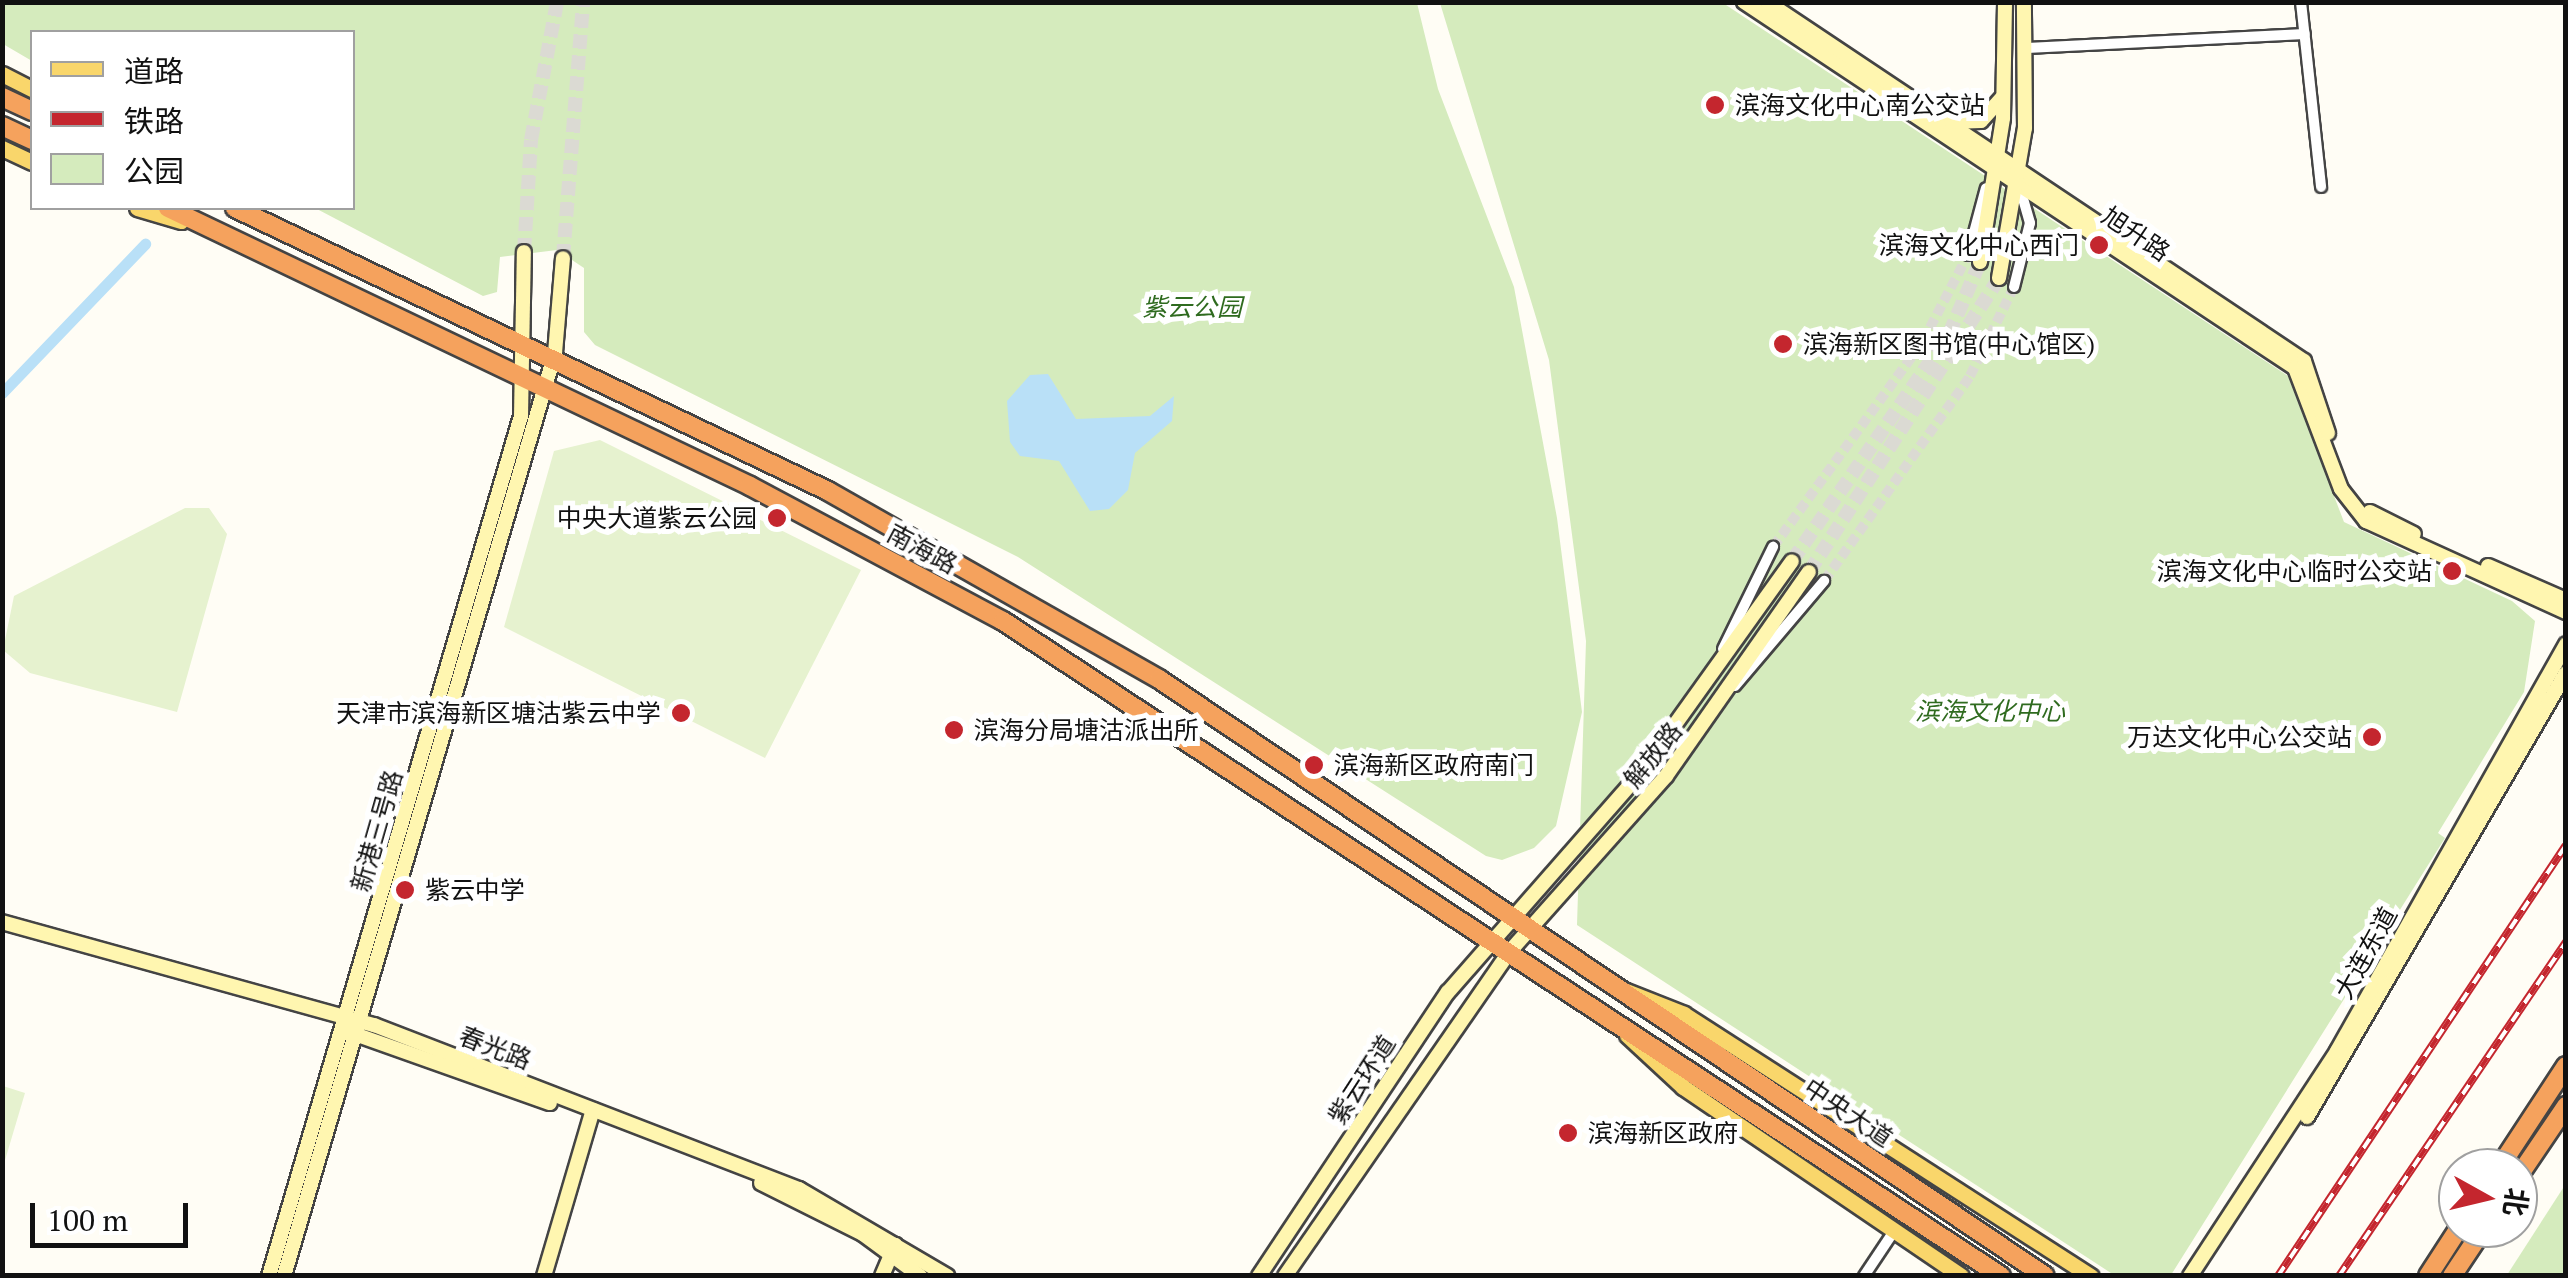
<!DOCTYPE html>
<meta charset="utf-8">
<style>
body{margin:0}
#map{position:relative;width:2568px;height:1278px;overflow:hidden;background:#fffdf5;font-family:"PT Serif","Noto Sans SC",serif}
div>[style]{position:absolute}
.green>*{inset:0;background:#d5ebbd}
.pitch>*{inset:0;background:#e6f2cf}
.water>*{inset:0;background:#b9e0f7}
.canal>*{height:11px;margin:-5.5px;padding:0 5.5px;transform-origin:5.5px;border-radius:5.5px;background:#b9e0f7}
.street-tunnel>*{height:10px;margin-top:-5px;transform-origin:0;background:repeating-linear-gradient(90deg,#dbdad3 0 10px,transparent 0 15px)}
.secondary-tunnel>*{height:14px;margin-top:-7px;transform-origin:0;background:repeating-linear-gradient(90deg,#dbdad3 0 14px,transparent 0 21px)}
.roads{filter:drop-shadow(2px 0 #444) drop-shadow(-2px 0 #444) drop-shadow(0 2px #444) drop-shadow(0 -2px #444)}
.street>*{height:10px;margin:-5px;padding:0 5px;transform-origin:5px;border-radius:5px;background:#fff}
.secondary>*{height:14px;margin:-7px;padding:0 7px;transform-origin:7px;border-radius:7px;background:#fff6b0}
.primary>*{height:15px;margin:-7.5px;padding:0 7.5px;transform-origin:7.5px;border-radius:7.5px;background:#f9d66b}
.highway>*{height:18px;margin:-9px;padding:0 9px;transform-origin:9px;border-radius:9px;background:#f5a25d}
.rail>*{height:8px;margin-top:-4px;transform-origin:0;background:repeating-linear-gradient(90deg,#fff 0 11px,#c4262e 0 22px);box-sizing:border-box;border-block:2px solid #c4262e}
.dots>*{width:28px;height:28px;translate:-50% -50%;box-sizing:border-box;border:5px solid #fff;border-radius:50%}
span{translate:-50% -50%;white-space:nowrap;text-align:center;line-height:1.15;-webkit-text-stroke:10px #fff;paint-order:stroke}
.poi-label{font-size:25px;color:#111}
.left{translate:0 -50%;text-align:left}
.right{translate:-100% -50%;text-align:right}
.street-label{font-size:25px;color:#111}
.park-label{font-size:25px;color:#2f6b1f;font-style:italic}
.frame{position:absolute;inset:0;border:5px solid #111;pointer-events:none}
.legend{position:absolute;left:30px;top:30px;width:325px;height:180px;box-sizing:border-box;background:#fff;border:2px solid #a0a0a0;margin:0;padding:12px 18px;list-style:none;font-size:30px;color:#111}
.legend li{display:flex;align-items:center;gap:20px;height:50px}
.legend b{width:50px;border:2px solid #a0a0a0}
.north{position:absolute;left:2438px;top:1148px;width:100px;height:100px;box-sizing:border-box;background:#fff;border:2px solid #a0a0a0;border-radius:50%;rotate:98deg;font-size:28px;font-weight:700;line-height:40px;text-align:center;color:#111}
.north::after{content:'';display:block;margin:auto;width:35px;height:45px;background:#c4262e;clip-path:polygon(50% 0,100% 100%,50% 72%,0 100%)}
.scale{position:absolute;left:30px;top:1203px;width:158px;height:45px;box-sizing:border-box;border:5px solid #111;border-top:0;padding-left:12px;font-size:30px;line-height:35px;white-space:nowrap;color:#111;-webkit-text-stroke:8px #fff;paint-order:stroke}
</style>
<div id="map">
<div class="green">
<div style="clip-path:polygon(3px 2px,1417px 3px,1438px 89px,1514px 287px,1557px 518px,1582px 712px,1556px 826px,1534px 848px,1502px 860px,1486px 856px,1018px 557px,595px 345px,584px 332px,584px 268px,557px 250px,500px 257px,497px 292px,483px 296px,315px 208px,352px 208px,352px 32px,32px 32px,32px 61px,3px 44px)"></div>
<div style="clip-path:polygon(1440px 3px,1723px 3px,2288px 376px,2344px 522px,2512px 601px,2535px 621px,2524px 692px,2438px 833px,2445px 838px,2171px 1275px,2114px 1275px,1577px 925px,1586px 641px,1549px 360px)"></div>
<div style="clip-path:polygon(2565px 1185px,2565px 1275px,2507px 1275px)"></div>
</div>
<div class="pitch">
<div style="clip-path:polygon(600px 440px,861px 570px,765px 758px,504px 627px,554px 451px)"></div>
<div style="clip-path:polygon(185px 508px,209px 508px,227px 534px,177px 712px,30px 673px,3px 650px,14px 596px)"></div>
<div style="clip-path:polygon(3px 1086px,25px 1093px,3px 1167px,2px 1086px)"></div>
</div>
<div class="water">
<div style="clip-path:polygon(1048px 374px,1076px 419px,1150px 416px,1174px 396px,1172px 421px,1135px 453px,1128px 490px,1109px 509px,1090px 511px,1059px 461px,1020px 456px,1010px 442px,1007px 401px,1030px 375px)"></div>
</div>
<div class="canal">
<div style="left:2px;top:393px;width:207px;rotate:-46.2deg"></div>
</div>
<div class="street-tunnel">
<div style="left:1773px;top:547px;width:255px;rotate:-53.9deg"></div>
<div style="left:1923px;top:341px;width:97px;rotate:-62.4deg"></div>
<div style="left:1824px;top:581px;width:252px;rotate:-54.5deg"></div>
<div style="left:1970px;top:376px;width:99px;rotate:-63.7deg"></div>
</div>
<div class="secondary-tunnel">
<div style="left:524px;top:252px;width:112px;rotate:-86.4deg"></div>
<div style="left:531px;top:140px;width:140px;rotate:-79.3deg"></div>
<div style="left:563px;top:258px;width:257px;rotate:-85.5deg"></div>
<div style="left:1792px;top:561px;width:276px;rotate:-55.3deg"></div>
<div style="left:1949px;top:334px;width:78px;rotate:-66.7deg"></div>
<div style="left:1809px;top:572px;width:350px;rotate:-57.1deg"></div>
</div>
<div class="roads">
<div class="street">
<div style="left:2301px;top:2px;width:186px;rotate:83.8deg"></div>
<div style="left:2027px;top:48px;width:278px;rotate:-2.9deg"></div>
<div style="left:1968px;top:255px;width:69px;rotate:-75deg"></div>
<div style="left:2014px;top:287px;width:66px;rotate:-76deg"></div>
<div style="left:2030px;top:223px;width:37px;rotate:-106deg"></div>
<div style="left:1723px;top:649px;width:114px;rotate:-63.9deg"></div>
<div style="left:1735px;top:686px;width:138px;rotate:-49.7deg"></div>
<div style="left:1864px;top:1276px;width:54px;rotate:-56.3deg"></div>
</div>
<div class="secondary">
<div style="left:1744px;top:2px;width:661px;rotate:33.59deg"></div>
<div style="left:2295px;top:368px;width:129px;rotate:69.2deg"></div>
<div style="left:2341px;top:489px;width:41px;rotate:52deg"></div>
<div style="left:2366px;top:521px;width:220px;rotate:24.5deg"></div>
<div style="left:1767px;top:2px;width:646px;rotate:33.76deg"></div>
<div style="left:2304px;top:361px;width:76px;rotate:71.6deg"></div>
<div style="left:1951px;top:122px;width:30px;rotate:-2deg"></div>
<div style="left:1981px;top:121px;width:31px;rotate:-48deg"></div>
<div style="left:1980px;top:262px;width:146px;rotate:-80.9deg"></div>
<div style="left:2003px;top:118px;width:116px;rotate:-89deg"></div>
<div style="left:1999px;top:278px;width:152px;rotate:-80.2deg"></div>
<div style="left:2025px;top:128px;width:126px;rotate:-90.5deg"></div>
<div style="left:2370px;top:512px;width:49px;rotate:26.6deg"></div>
<div style="left:2488px;top:566px;width:85px;rotate:23.6deg"></div>
<div style="left:2px;top:922px;width:386px;rotate:15.5deg"></div>
<div style="left:374px;top:1025px;width:456px;rotate:21.1deg"></div>
<div style="left:799px;top:1189px;width:172px;rotate:30.4deg"></div>
<div style="left:349px;top:1032px;width:213px;rotate:19.5deg"></div>
<div style="left:2307px;top:1117px;width:514px;rotate:-59.74deg"></div>
<div style="left:761px;top:1183px;width:114px;rotate:26.6deg"></div>
<div style="left:863px;top:1234px;width:71px;rotate:36.4deg"></div>
<div style="left:269px;top:1276px;width:896px;rotate:-73.67deg"></div>
<div style="left:521px;top:416px;width:164px;rotate:-89deg"></div>
<div style="left:284px;top:1276px;width:962px;rotate:-73.64deg"></div>
<div style="left:555px;top:353px;width:95px;rotate:-85.2deg"></div>
<div style="left:544px;top:1276px;width:173px;rotate:-73.6deg"></div>
<div style="left:882px;top:1276px;width:34px;rotate:-67deg"></div>
<div style="left:1259px;top:1276px;width:341px;rotate:-56.4deg"></div>
<div style="left:1448px;top:992px;width:293px;rotate:-48.7deg"></div>
<div style="left:1641px;top:772px;width:259px;rotate:-54.4deg"></div>
<div style="left:1285px;top:1276px;width:397px;rotate:-55.3deg"></div>
<div style="left:1511px;top:950px;width:233px;rotate:-48.3deg"></div>
<div style="left:1666px;top:776px;width:249px;rotate:-55deg"></div>
<div style="left:2190px;top:1276px;width:269px;rotate:-56.8deg"></div>
<div style="left:2337px;top:1051px;width:467px;rotate:-60.6deg"></div>
</div>
<div class="primary">
<div style="left:2px;top:74px;width:34px;rotate:27deg"></div>
<div style="left:2px;top:148px;width:33px;rotate:25deg"></div>
<div style="left:137px;top:208px;width:46px;rotate:16.5deg"></div>
<div style="left:1626px;top:991px;width:62px;rotate:21.6deg"></div>
<div style="left:1684px;top:1014px;width:484px;rotate:32.8deg"></div>
<div style="left:1627px;top:1035px;width:76px;rotate:42.9deg"></div>
<div style="left:1683px;top:1087px;width:336px;rotate:34.2deg"></div>
</div>
<div class="highway">
<div style="left:2px;top:97px;width:33px;rotate:25deg"></div>
<div style="left:2px;top:126px;width:33px;rotate:25deg"></div>
<div style="left:168px;top:208px;width:645px;rotate:25.53deg"></div>
<div style="left:750px;top:486px;width:287px;rotate:28.1deg"></div>
<div style="left:1003px;top:621px;width:1194px;rotate:33.28deg"></div>
<div style="left:235px;top:208px;width:657px;rotate:25.51deg"></div>
<div style="left:828px;top:491px;width:381px;rotate:29.6deg"></div>
<div style="left:1159px;top:679px;width:1068px;rotate:33.97deg"></div>
<div style="left:2499px;top:1168px;width:122px;rotate:-56.7deg"></div>
<div style="left:2518px;top:1177px;width:86px;rotate:-55.9deg"></div>
<div style="left:2428px;top:1276px;width:57px;rotate:-57.1deg"></div>
<div style="left:2452px;top:1276px;width:58px;rotate:-56.3deg"></div>
</div>
</div>
<div class="rail">
<div style="left:2278px;top:1276px;width:518px;rotate:-56.25deg"></div>
<div style="left:2339px;top:1276px;width:404px;rotate:-55.8deg"></div>
</div>
<div class="dots">
<div style="left:1715px;top:105px;background:#c4262e"></div>
<div style="left:2099px;top:245px;background:#c4262e"></div>
<div style="left:1783px;top:344px;background:#c4262e"></div>
<div style="left:777px;top:518px;background:#c4262e"></div>
<div style="left:2452px;top:571px;background:#c4262e"></div>
<div style="left:681px;top:713px;background:#c4262e"></div>
<div style="left:954px;top:730px;background:#c4262e"></div>
<div style="left:2372px;top:737px;background:#c4262e"></div>
<div style="left:1314px;top:765px;background:#c4262e"></div>
<div style="left:405px;top:890px;background:#c4262e"></div>
<div style="left:1568px;top:1133px;background:#c4262e"></div>
</div>
<div class="poi-label">
<span class="left" style="left:1735px;top:105px">滨海文化中心南公交站</span>
<span class="right" style="left:2079px;top:245px">滨海文化中心西门</span>
<span class="left" style="left:1803px;top:344px">滨海新区图书馆(中心馆区)</span>
<span class="right" style="left:757px;top:518px">中央大道紫云公园</span>
<span class="right" style="left:2432px;top:571px">滨海文化中心临时公交站</span>
<span class="right" style="left:661px;top:713px">天津市滨海新区塘沽紫云中学</span>
<span class="left" style="left:974px;top:730px">滨海分局塘沽派出所</span>
<span class="right" style="left:2352px;top:737px">万达文化中心公交站</span>
<span class="left" style="left:1334px;top:765px">滨海新区政府南门</span>
<span class="left" style="left:425px;top:890px">紫云中学</span>
<span class="left" style="left:1588px;top:1133px">滨海新区政府</span>
</div>
<div class="street-label">
<span style="left:2136px;top:234px;rotate:34deg">旭升路</span>
<span style="left:922px;top:549px;rotate:28deg">南海路</span>
<span style="left:1653px;top:755px;rotate:-51deg">解放路</span>
<span style="left:377px;top:831px;rotate:-74deg">新港三号路</span>
<span style="left:2366px;top:953px;rotate:-61deg">大连东道</span>
<span style="left:495px;top:1048px;rotate:21deg">春光路</span>
<span style="left:1362px;top:1080px;rotate:-57deg">紫云环道</span>
<span style="left:1848px;top:1113px;rotate:34deg">中央大道</span>
</div>
<div class="park-label">
<span style="left:1192px;top:307px">紫云公园</span>
<span style="left:1990px;top:711px">滨海文化中心</span>
</div>
<div class="frame"></div>
<ul class="legend">
<li><b style="height:12px;background:#f9d66b"></b>道路</li>
<li><b style="height:12px;background:#c4262e"></b>铁路</li>
<li><b style="height:28px;background:#d5ebbd"></b>公园</li>
</ul>
<div class="north">北</div>
<div class="scale">100 m</div>
</div>
